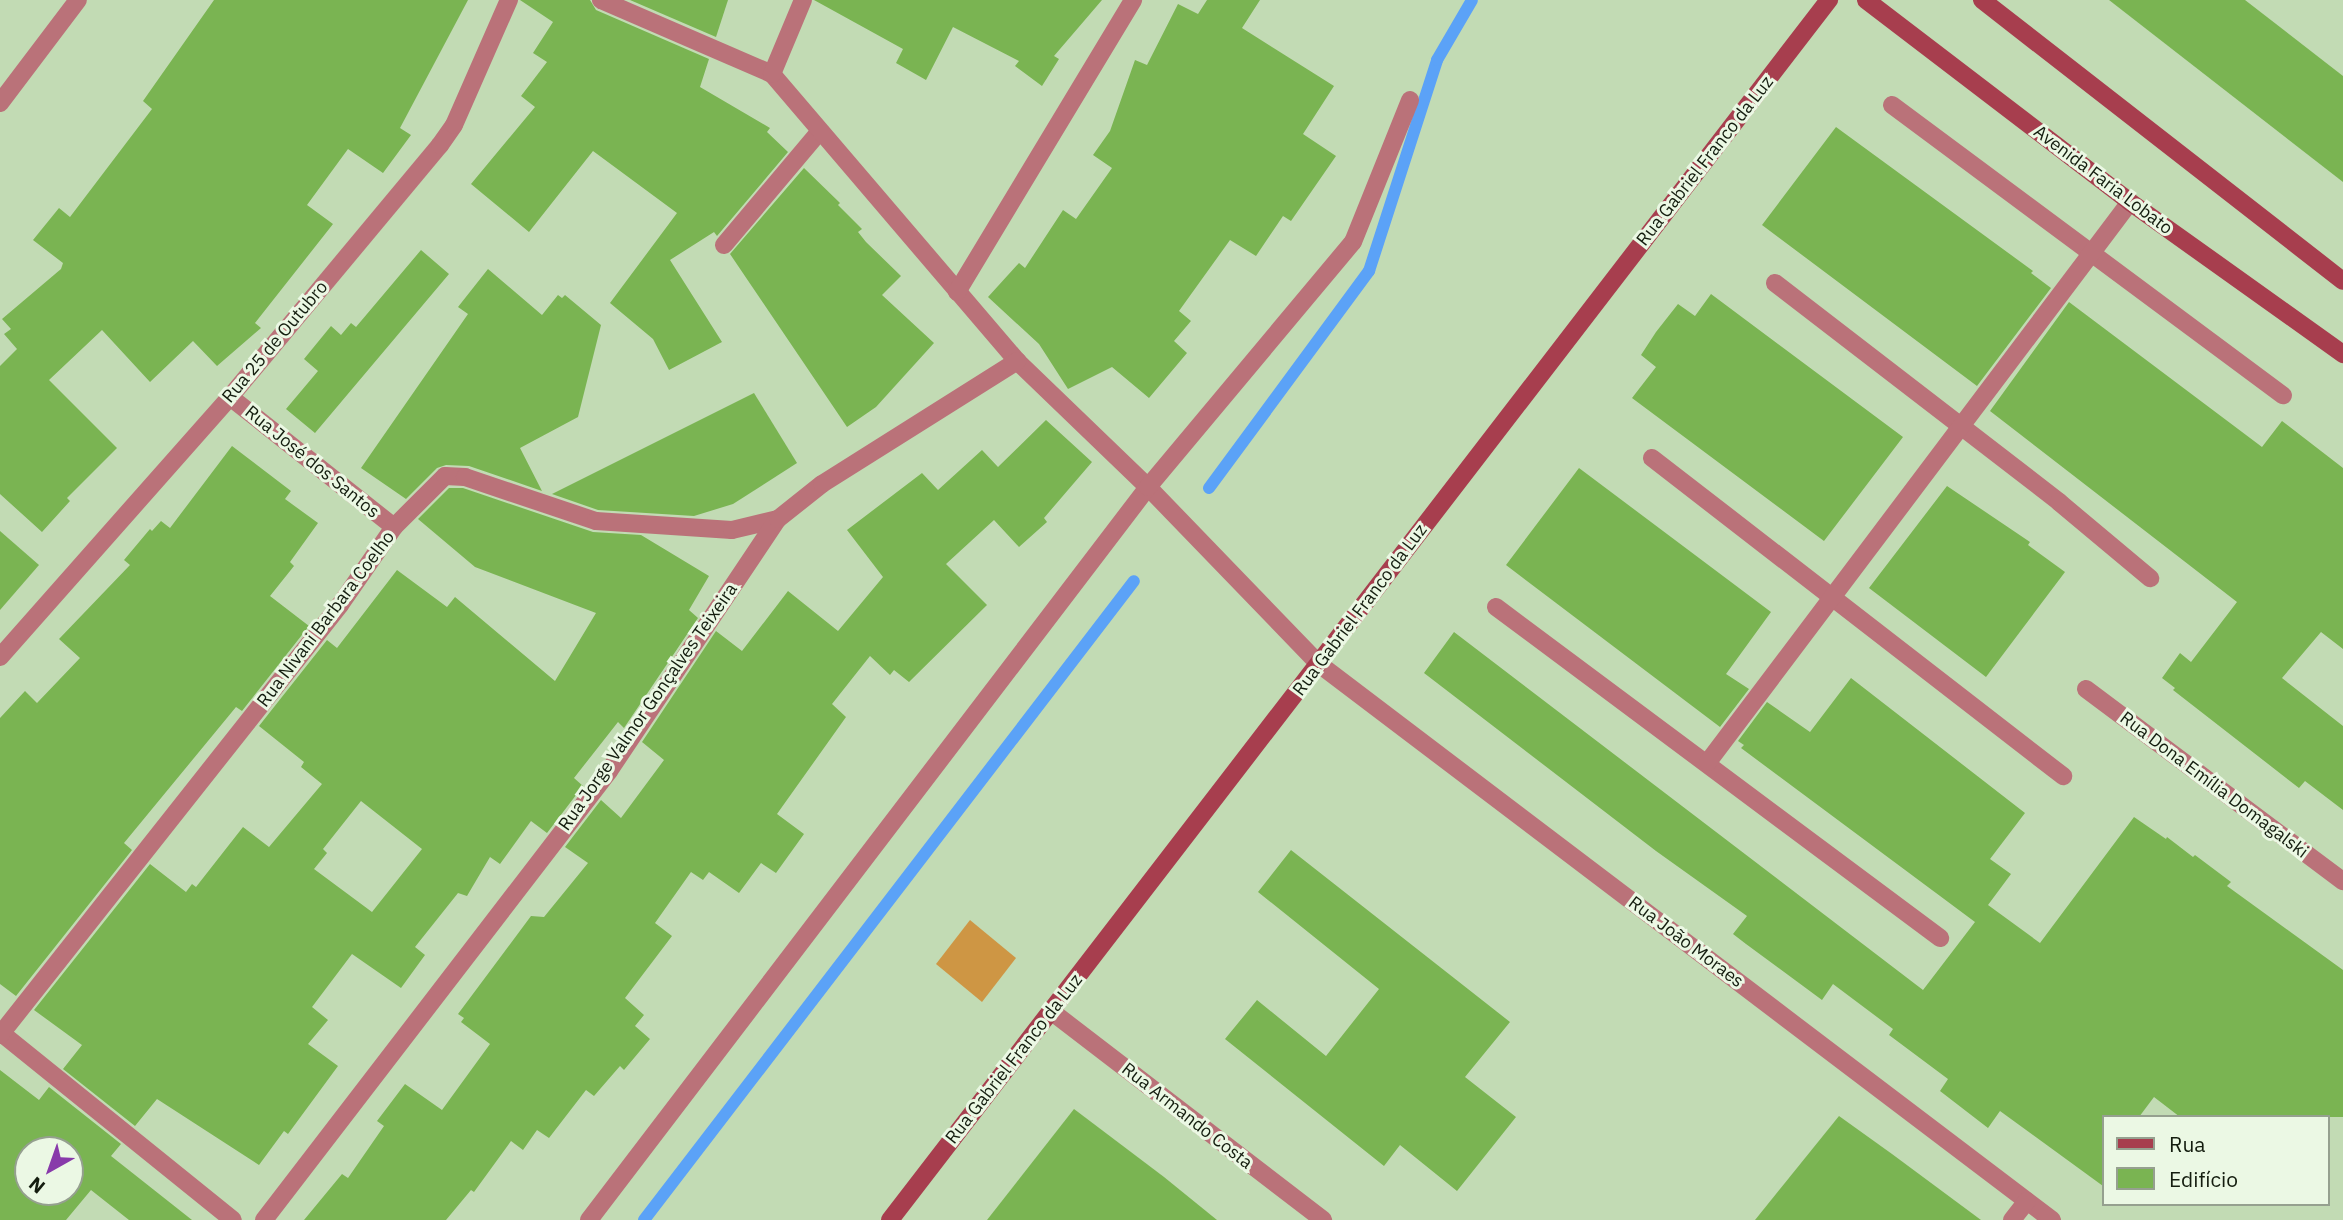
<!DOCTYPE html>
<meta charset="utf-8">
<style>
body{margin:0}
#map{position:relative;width:2343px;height:1220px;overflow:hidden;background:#c2dbb4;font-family:"IBM Plex Sans",sans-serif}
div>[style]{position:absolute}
.green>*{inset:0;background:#ce9644}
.stream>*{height:12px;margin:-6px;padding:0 6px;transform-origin:6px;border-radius:6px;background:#5ba2f7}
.building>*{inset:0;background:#7ab452}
.lane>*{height:18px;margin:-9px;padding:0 9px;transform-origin:9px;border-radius:9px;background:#ba7279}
.street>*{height:18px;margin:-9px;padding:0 9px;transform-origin:9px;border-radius:9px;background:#ba7279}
.secondary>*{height:18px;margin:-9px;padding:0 9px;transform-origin:9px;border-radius:9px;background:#a73e4e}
span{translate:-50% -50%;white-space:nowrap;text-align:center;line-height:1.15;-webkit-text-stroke:6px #ebf8e4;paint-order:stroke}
.street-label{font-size:18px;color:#141d0f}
.legend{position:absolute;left:2102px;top:1115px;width:228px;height:91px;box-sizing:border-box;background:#ebf8e4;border:2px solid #95a08f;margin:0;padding:9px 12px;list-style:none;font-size:21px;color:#141d0f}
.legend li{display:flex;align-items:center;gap:14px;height:35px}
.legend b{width:35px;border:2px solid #95a08f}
.north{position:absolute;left:14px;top:1136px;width:70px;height:70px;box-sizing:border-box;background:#ebf8e4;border:2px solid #95a08f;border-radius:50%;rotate:220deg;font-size:19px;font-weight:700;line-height:28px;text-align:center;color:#141d0f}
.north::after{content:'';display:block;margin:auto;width:24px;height:32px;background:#883aaa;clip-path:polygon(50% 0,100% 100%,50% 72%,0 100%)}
</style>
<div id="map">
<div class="green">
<div style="clip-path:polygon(970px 920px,1016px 958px,982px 1002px,936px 964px)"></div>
</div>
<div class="stream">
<div style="left:1209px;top:488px;width:270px;rotate:-53.6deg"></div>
<div style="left:1369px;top:271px;width:222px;rotate:-72.1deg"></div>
<div style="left:1437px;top:60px;width:69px;rotate:-59.7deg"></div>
<div style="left:644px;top:1220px;width:805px;rotate:-52.52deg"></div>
</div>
<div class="building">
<div style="clip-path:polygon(214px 0,468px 0,400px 128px,411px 135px,383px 173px,348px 149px,307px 205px,333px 224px,255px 323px,261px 328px,217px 366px,193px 341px,150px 382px,102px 330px,49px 380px,117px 448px,67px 498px,70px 501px,42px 532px,0 494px,0 366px,17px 349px,4px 334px,11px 329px,2px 319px,61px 269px,63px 263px,33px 240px,59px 208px,70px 217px,152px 109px,143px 101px)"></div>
<div style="clip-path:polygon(520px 0,590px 0,596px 10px,709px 59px,700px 87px,770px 128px,767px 132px,788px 152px,717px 236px,714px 232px,670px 260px,722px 342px,669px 370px,653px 339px,610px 303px,677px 213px,593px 151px,529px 232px,471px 184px,535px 107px,521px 96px,547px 62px,533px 53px,553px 22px)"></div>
<div style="clip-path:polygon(630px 0,728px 0,716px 37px)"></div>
<div style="clip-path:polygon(814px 0,1102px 0,1054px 56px,1059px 59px,1042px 86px,1015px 66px,1019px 61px,953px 27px,926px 80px,896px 63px,903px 49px)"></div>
<div style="clip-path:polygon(1207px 0,1260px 0,1242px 28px,1334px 86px,1303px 134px,1336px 156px,1291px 221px,1283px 216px,1256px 256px,1230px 240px,1179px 311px,1191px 321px,1174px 341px,1187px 353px,1149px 398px,1112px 367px,1068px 389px,1039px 344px,988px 297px,1019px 263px,1025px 268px,1063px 210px,1076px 219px,1112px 168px,1093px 155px,1110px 131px,1135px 60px,1147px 65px,1178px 4px,1198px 14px)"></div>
<div style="clip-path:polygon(2109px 0,2245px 0,2343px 76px,2343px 182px)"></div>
<div style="clip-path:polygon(1836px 127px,2033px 271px,2031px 273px,2051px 288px,1977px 386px,1762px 225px)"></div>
<div style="clip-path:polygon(804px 168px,840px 203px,838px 205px,862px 229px,858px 232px,866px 242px,901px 276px,882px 295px,934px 343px,876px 407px,847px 427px,730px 254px)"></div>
<div style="clip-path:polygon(421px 250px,449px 274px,315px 433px,286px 409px,318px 371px,304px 359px,331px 326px,341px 335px,351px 323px,356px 327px)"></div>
<div style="clip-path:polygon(488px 269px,542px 315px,558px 295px,562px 298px,565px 295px,601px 325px,578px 417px,520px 448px,542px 491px,469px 466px,446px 465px,437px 468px,406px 499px,361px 468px,468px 314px,458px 307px)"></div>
<div style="clip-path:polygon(1711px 294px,1903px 437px,1824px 541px,1632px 398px,1656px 367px,1641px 355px,1656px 332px,1678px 304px,1695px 316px)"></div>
<div style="clip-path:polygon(2069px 302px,2262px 447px,2282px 421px,2343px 468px,2343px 649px,2321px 632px,2282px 678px,2343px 726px,2343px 810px,2305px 781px,2299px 788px,2173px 690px,2175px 688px,2162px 678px,2180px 653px,2191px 662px,2237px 602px,1990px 411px)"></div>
<div style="clip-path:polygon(754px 393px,797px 463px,733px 504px,694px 516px,598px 510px,552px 494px)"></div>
<div style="clip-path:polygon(1046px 420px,1092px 462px,1044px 518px,1047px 522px,1019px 547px,994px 520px,946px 564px,987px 605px,909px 682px,894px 670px,890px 675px,870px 656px,832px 704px,846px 717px,777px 814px,804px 834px,776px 873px,761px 863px,739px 893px,709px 872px,703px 880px,691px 872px,655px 923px,672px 936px,625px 998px,644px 1015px,635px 1026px,650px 1039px,624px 1070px,620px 1066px,594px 1096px,586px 1090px,549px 1138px,537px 1130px,523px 1150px,511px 1141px,474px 1192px,471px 1190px,446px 1220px,304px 1220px,342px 1174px,348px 1178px,384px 1126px,377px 1121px,405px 1084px,442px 1110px,490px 1044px,461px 1022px,464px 1018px,458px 1014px,531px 916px,544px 917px,588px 863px,565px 847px,601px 800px,621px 818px,664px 760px,642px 742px,716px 631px,742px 651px,788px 591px,838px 631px,883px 577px,847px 530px,922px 473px,938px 490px,982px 450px,998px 467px)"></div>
<div style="clip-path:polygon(232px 446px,291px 491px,285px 499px,318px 523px,290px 562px,294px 566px,270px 596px,309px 626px,242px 711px,236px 707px,124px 843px,132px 850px,16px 996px,0 984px,0 718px,25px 691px,37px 703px,80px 658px,59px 639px,130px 565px,124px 560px,150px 529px,152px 531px,161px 521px,170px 528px)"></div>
<div style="clip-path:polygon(1579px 468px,1771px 612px,1726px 674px,1749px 689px,1720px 727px,1506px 565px)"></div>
<div style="clip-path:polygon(1947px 486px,2030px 542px,2028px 545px,2065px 572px,1986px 677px,1869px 588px)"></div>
<div style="clip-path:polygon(evenodd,449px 488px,463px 488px,593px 532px,641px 535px,709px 576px,689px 610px,698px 618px,624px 728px,618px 722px,574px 778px,583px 786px,547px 833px,531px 821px,500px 864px,490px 857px,467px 896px,458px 893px,415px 947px,425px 955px,401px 988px,352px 954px,312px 1007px,328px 1020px,308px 1044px,338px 1066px,288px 1134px,284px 1131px,259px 1165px,157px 1099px,135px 1126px,63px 1069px,82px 1045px,34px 1010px,150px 864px,186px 892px,192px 884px,196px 887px,243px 827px,269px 847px,322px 784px,301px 767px,304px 762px,259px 726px,327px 640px,337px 648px,397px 570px,447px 607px,455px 597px,555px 681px,596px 613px,475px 567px,418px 519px,449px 488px,361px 801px,422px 849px,372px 912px,314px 869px,327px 853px,323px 849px,361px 801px)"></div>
<div style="clip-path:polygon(0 531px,39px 565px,0 610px)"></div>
<div style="clip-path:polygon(1454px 632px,1923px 990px,1975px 922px,1741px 748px,1744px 745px,1738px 741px,1767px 702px,1810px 732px,1851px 678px,2025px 813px,1990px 859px,2011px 874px,1988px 905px,2040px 943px,2134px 817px,2166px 839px,2167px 837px,2193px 857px,2195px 855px,2231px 882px,2227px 886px,2343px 970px,2343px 1117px,2180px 1117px,2154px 1097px,2139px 1117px,2103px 1117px,2103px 1186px,2000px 1111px,1988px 1128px,1940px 1091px,1948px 1079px,1889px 1035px,1893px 1029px,1833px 984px,1822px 1000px,1746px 944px,1733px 934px,1747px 916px,1656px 851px,1424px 673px)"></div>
<div style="clip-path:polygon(1291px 850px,1510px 1022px,1465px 1077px,1516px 1117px,1457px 1191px,1400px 1145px,1384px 1166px,1225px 1039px,1257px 1000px,1326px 1056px,1379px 989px,1258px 892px)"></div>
<div style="clip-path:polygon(evenodd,0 1070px,39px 1100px,49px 1087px,121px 1144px,111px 1156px,192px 1220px,129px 1220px,91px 1190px,66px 1220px,0 1220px,0 1070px,28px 1150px,70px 1150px,70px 1192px,28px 1192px,28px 1150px)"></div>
<div style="clip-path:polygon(1074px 1109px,1164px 1177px,1217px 1220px,987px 1220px)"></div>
<div style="clip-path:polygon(1839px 1116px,1892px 1154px,1981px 1220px,1755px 1220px)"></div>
</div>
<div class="lane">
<div style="left:0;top:103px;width:129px;rotate:-52.9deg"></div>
<div style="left:1892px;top:105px;width:487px;rotate:36.6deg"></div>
<div style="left:724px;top:245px;width:149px;rotate:-49.9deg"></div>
<div style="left:1775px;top:283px;width:359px;rotate:37.6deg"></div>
<div style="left:2059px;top:502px;width:119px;rotate:39.9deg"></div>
<div style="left:1652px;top:458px;width:520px;rotate:37.73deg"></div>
<div style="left:1496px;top:607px;width:554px;rotate:36.7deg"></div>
<div style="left:1708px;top:762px;width:701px;rotate:-53deg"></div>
</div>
<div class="street">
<div style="left:601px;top:0;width:186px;rotate:23.4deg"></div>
<div style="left:772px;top:74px;width:377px;rotate:49.5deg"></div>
<div style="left:1017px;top:361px;width:182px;rotate:43.9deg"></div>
<div style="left:1148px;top:487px;width:246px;rotate:46deg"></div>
<div style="left:1319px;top:664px;width:920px;rotate:37.18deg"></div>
<div style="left:772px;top:74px;width:80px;rotate:-67.3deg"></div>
<div style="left:957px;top:292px;width:341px;rotate:-58.9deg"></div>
<div style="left:230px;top:397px;width:209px;rotate:38.4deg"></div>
<div style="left:0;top:657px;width:347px;rotate:-48.5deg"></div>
<div style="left:230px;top:397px;width:328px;rotate:-50.2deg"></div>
<div style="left:440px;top:145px;width:24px;rotate:-55deg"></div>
<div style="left:454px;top:125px;width:137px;rotate:-66.3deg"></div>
<div style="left:2086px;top:689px;width:321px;rotate:36.8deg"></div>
<div style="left:1051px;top:1011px;width:343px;rotate:37.5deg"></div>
<div style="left:0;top:1032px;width:299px;rotate:38.9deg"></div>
<div style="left:0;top:1035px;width:548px;rotate:-51.67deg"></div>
<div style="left:340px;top:605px;width:95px;rotate:-55.3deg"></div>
<div style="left:394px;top:527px;width:72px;rotate:-45deg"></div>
<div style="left:445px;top:476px;width:20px;rotate:3deg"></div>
<div style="left:465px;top:477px;width:138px;rotate:18.6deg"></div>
<div style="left:596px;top:521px;width:136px;rotate:3.8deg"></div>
<div style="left:732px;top:530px;width:47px;rotate:-13.4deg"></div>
<div style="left:264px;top:1220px;width:566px;rotate:-52.46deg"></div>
<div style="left:609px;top:771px;width:303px;rotate:-56.2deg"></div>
<div style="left:778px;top:519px;width:56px;rotate:-38.5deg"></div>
<div style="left:822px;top:484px;width:231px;rotate:-32.2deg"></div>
<div style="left:589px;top:1220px;width:922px;rotate:-52.67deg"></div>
<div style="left:1148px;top:487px;width:319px;rotate:-50.1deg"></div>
<div style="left:1353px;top:242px;width:153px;rotate:-68.1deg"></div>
<div style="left:2012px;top:1220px;width:24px;rotate:-52deg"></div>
</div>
<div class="secondary">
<div style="left:1866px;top:0;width:332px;rotate:37.4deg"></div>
<div style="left:2130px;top:202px;width:262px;rotate:35.5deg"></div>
<div style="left:1982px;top:0;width:457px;rotate:37.9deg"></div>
<div style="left:890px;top:1220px;width:1540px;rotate:-52.42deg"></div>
</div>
<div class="street-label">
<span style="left:1705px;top:161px;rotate:-52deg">Rua Gabriel Franco da Luz</span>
<span style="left:2103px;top:180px;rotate:37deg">Avenida Faria Lobato</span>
<span style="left:275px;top:342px;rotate:-50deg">Rua 25 de Outubro</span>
<span style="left:312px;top:462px;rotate:39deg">Rua José dos Santos</span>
<span style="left:1360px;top:610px;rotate:-53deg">Rua Gabriel Franco da Luz</span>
<span style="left:326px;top:619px;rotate:-53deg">Rua Nivani Barbara Coelho</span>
<span style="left:648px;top:707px;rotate:-55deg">Rua Jorge Valmor Gonçalves Teixeira</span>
<span style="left:2214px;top:785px;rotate:37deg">Rua Dona Emília Domagalski</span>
<span style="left:1686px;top:942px;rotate:37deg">Rua João Moraes</span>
<span style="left:1014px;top:1059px;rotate:-52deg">Rua Gabriel Franco da Luz</span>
<span style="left:1187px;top:1116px;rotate:38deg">Rua Armando Costa</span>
</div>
<ul class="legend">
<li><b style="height:9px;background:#a73e4e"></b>Rua</li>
<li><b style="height:19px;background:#7ab452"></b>Edifício</li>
</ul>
<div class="north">N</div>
</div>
